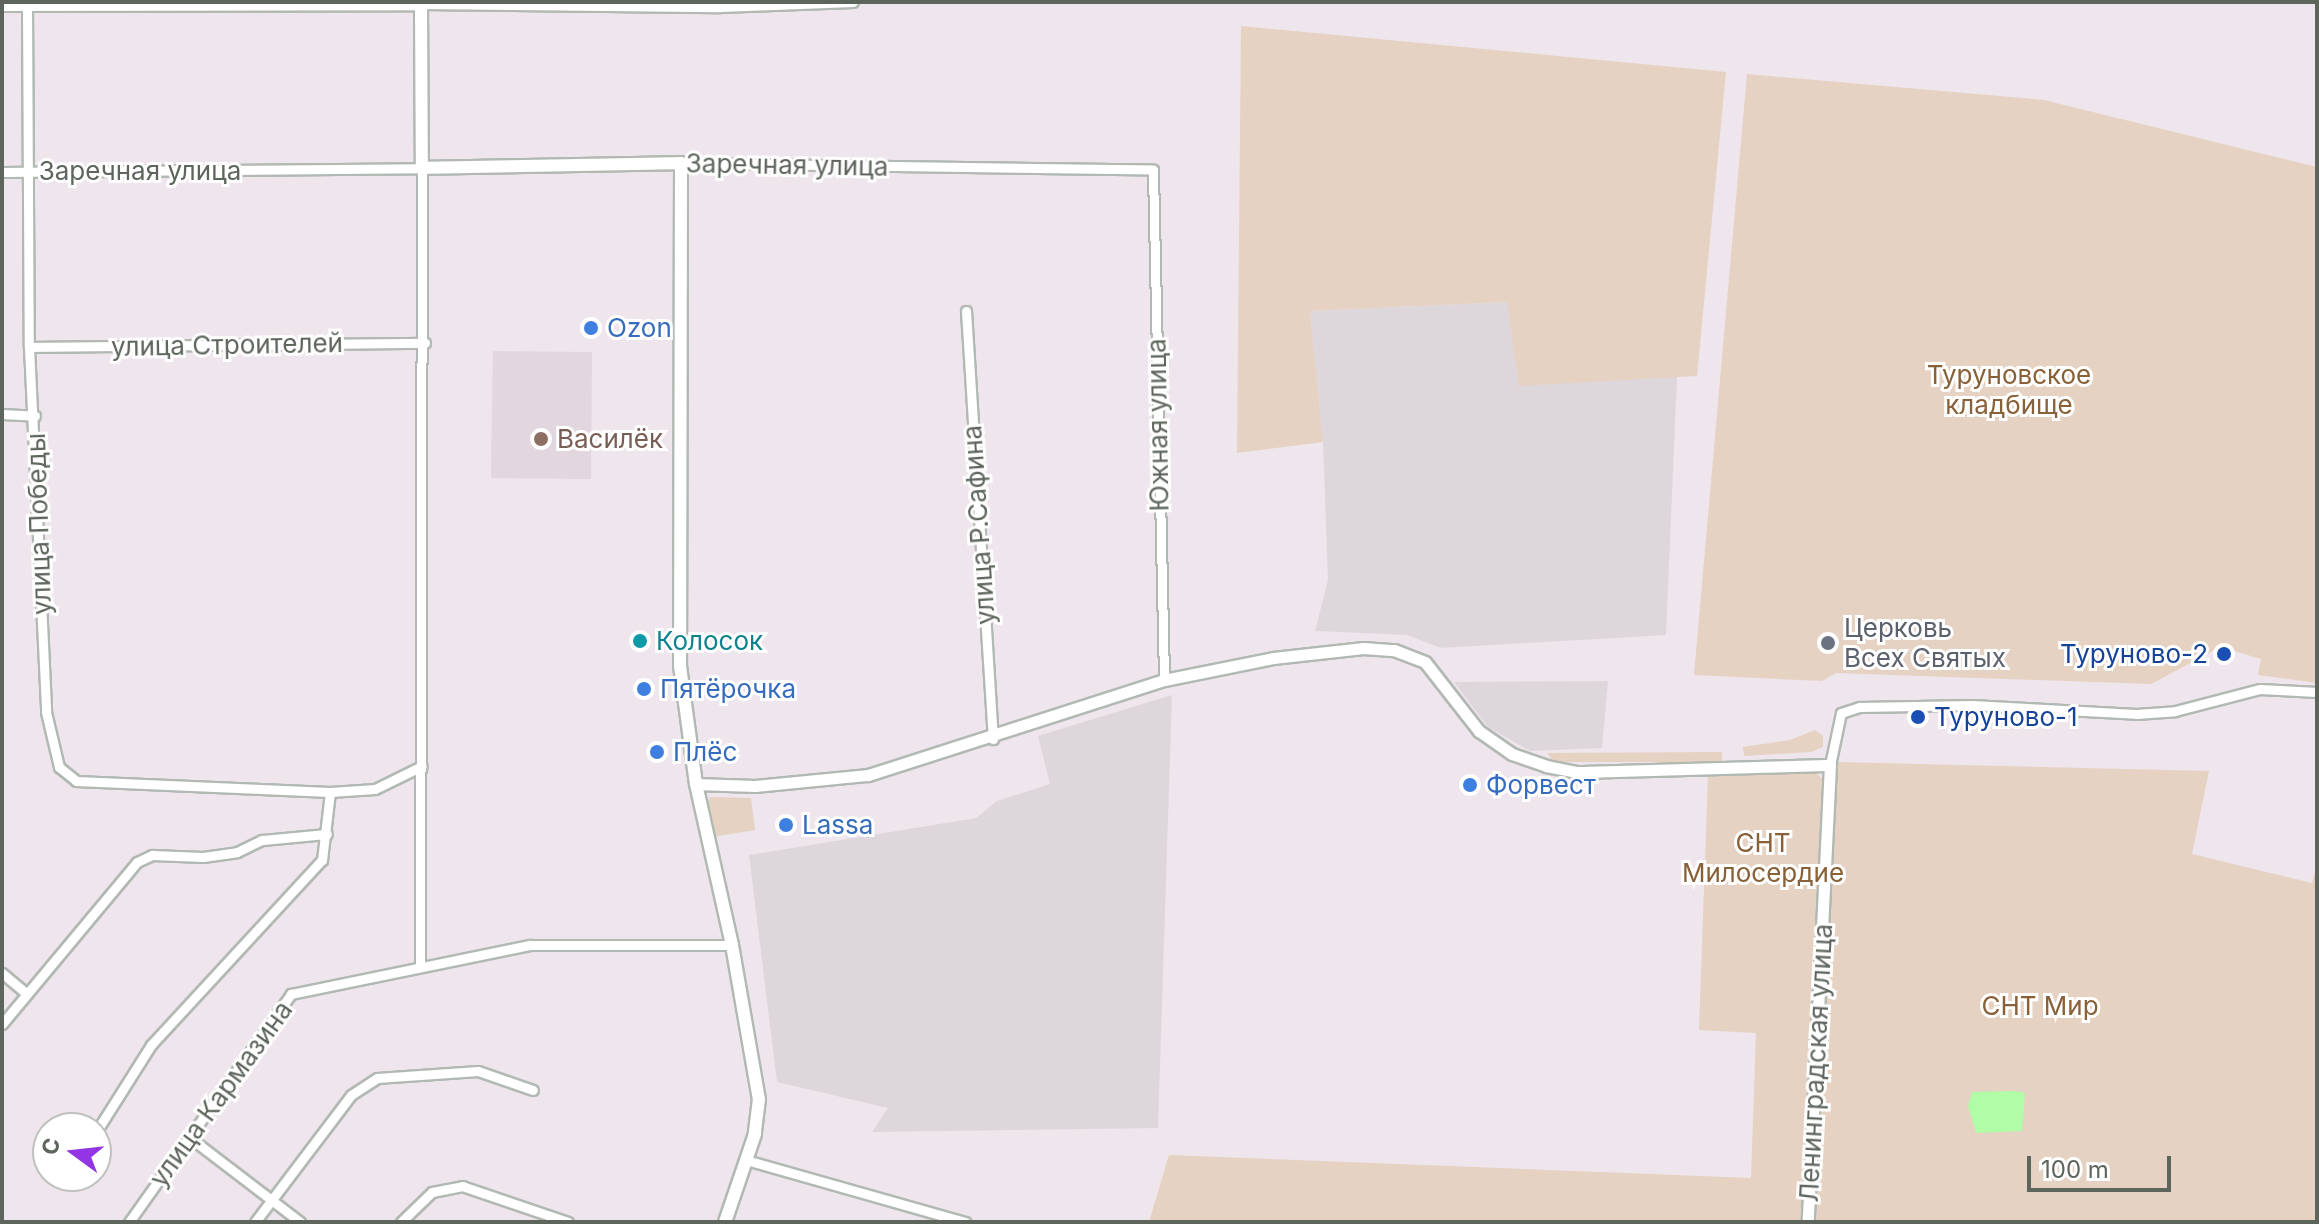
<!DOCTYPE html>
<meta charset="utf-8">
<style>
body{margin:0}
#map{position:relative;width:2319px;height:1224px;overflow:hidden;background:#efe5ec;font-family:Inter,sans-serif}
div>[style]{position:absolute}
.industrial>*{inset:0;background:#ddd7dc}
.education>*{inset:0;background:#e2d6df}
.green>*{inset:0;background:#e5d2c2}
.water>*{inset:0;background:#b0fca7}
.roads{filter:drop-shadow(2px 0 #b2b9b3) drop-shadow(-2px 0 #b2b9b3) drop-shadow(0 2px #b2b9b3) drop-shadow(0 -2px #b2b9b3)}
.minor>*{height:9px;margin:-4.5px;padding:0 4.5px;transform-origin:4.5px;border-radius:4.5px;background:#fff}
.tertiary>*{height:11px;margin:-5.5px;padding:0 5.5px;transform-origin:5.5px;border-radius:5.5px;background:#fff}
.secondary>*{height:12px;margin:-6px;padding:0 6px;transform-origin:6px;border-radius:6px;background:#fff}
.dots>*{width:22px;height:22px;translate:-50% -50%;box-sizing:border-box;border:4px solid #fff;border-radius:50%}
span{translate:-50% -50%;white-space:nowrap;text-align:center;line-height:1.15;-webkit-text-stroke:6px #fff;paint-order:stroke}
.street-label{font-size:26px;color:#5d655d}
.shop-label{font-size:26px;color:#366cbe}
.left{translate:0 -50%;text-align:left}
.park-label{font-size:26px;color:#886139}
.education-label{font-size:26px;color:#785e54}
.worship-label{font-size:26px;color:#5b616d}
.culture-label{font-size:26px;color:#0d838f}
.transit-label{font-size:26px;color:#164399}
.right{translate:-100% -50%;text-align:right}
.frame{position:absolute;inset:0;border:4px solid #5d655d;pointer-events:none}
.north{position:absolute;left:32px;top:1112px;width:80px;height:80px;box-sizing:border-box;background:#fff;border:2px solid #bec1be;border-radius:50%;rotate:285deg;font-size:22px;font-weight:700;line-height:32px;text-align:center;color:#5d655d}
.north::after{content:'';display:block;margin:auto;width:28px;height:36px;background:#9335e4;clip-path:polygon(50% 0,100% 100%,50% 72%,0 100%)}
.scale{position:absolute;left:2027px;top:1156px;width:144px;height:36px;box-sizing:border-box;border:4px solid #5d655d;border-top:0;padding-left:10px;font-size:24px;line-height:28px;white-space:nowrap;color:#5d655d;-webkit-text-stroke:6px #fff;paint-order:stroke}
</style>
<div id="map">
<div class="industrial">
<div style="clip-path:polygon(1508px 302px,1646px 376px,1677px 377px,1666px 635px,1441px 648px,1407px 635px,1315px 631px,1328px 580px,1323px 442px,1310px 311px)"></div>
<div style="clip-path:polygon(1608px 681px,1602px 748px,1530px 751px,1488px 727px,1454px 682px)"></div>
<div style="clip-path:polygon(1172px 695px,1158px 1128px,872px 1132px,888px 1108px,777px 1082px,749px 855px,976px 818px,997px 801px,1050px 784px,1038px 736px)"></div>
</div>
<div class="education">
<div style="clip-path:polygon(493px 351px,592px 352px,591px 479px,491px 478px)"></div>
</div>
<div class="green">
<div style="clip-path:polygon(1241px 26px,1726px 72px,1697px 376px,1519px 386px,1507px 302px,1310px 311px,1323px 442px,1237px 453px)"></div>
<div style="clip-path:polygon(1747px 74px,2044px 100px,2317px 167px,2317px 683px,2258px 675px,2261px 659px,2220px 647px,2151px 684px,1836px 673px,1822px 681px,1694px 675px)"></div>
<div style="clip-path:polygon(1815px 730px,1823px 736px,1823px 747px,1811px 752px,1744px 756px,1743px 747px,1790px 740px)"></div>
<div style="clip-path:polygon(1722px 752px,1722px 762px,1554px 762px,1547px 753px)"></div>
<div style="clip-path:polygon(1836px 762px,2209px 771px,2192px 854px,2312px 883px,2317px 864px,2317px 1222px,1815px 1222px)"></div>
<div style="clip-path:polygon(1815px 772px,1825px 781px,1804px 1222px,1149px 1222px,1169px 1155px,1751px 1178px,1756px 1033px,1699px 1030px,1708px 776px)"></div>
<div style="clip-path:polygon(711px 797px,751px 798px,755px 830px,712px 837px,705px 804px)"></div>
</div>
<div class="water">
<div style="clip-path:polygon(2014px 1091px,2025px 1093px,2022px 1131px,1976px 1133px,1968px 1106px,1972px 1092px)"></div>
</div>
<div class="roads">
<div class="minor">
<div style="left:421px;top:4px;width:299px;rotate:0.6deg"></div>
<div style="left:720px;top:7px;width:133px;rotate:-2.2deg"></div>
<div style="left:27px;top:6px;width:341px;rotate:89.7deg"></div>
<div style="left:29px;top:347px;width:365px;rotate:87.3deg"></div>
<div style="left:46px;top:712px;width:57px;rotate:76.7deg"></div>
<div style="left:59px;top:767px;width:22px;rotate:39deg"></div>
<div style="left:76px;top:781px;width:254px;rotate:2.5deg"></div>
<div style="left:330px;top:792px;width:45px;rotate:-3.8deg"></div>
<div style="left:375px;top:789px;width:52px;rotate:-26.1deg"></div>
<div style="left:681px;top:163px;width:472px;rotate:0.8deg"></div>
<div style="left:1153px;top:170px;width:510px;rotate:88.76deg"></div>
<div style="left:2px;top:172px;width:420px;rotate:-0.5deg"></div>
<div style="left:422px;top:168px;width:796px;rotate:90.14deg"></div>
<div style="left:966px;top:311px;width:429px;rotate:86.4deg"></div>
<div style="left:29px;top:347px;width:396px;rotate:-0.6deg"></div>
<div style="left:2px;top:414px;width:33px;rotate:3deg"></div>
<div style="left:1830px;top:765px;width:53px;rotate:-78.1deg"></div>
<div style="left:1841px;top:713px;width:20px;rotate:-18deg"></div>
<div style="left:1860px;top:707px;width:112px;rotate:-1deg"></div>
<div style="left:1972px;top:705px;width:164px;rotate:3.1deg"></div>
<div style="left:2136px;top:714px;width:39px;rotate:-4deg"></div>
<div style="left:2175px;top:711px;width:88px;rotate:-14.5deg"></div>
<div style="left:2260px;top:689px;width:57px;rotate:3deg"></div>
<div style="left:2px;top:973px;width:30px;rotate:40deg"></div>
<div style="left:2px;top:1024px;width:211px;rotate:-50.2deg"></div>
<div style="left:137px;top:862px;width:17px;rotate:-25deg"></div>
<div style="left:152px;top:855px;width:51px;rotate:2.2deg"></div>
<div style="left:203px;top:857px;width:34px;rotate:-8deg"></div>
<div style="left:237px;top:852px;width:28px;rotate:-26deg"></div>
<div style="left:262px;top:840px;width:65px;rotate:-5.3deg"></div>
<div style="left:96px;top:1132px;width:103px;rotate:-57.7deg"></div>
<div style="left:151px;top:1045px;width:252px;rotate:-47.3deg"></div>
<div style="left:322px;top:860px;width:68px;rotate:-83.3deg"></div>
<div style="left:189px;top:1137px;width:140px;rotate:37.4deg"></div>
<div style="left:746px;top:1160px;width:228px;rotate:15.8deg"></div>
<div style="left:129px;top:1222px;width:280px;rotate:-54.6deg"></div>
<div style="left:291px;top:994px;width:244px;rotate:-11.6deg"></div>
<div style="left:530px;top:945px;width:202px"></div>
<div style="left:255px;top:1222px;width:159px;rotate:-52.9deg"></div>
<div style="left:351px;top:1095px;width:31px;rotate:-33deg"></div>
<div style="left:377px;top:1078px;width:101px;rotate:-4deg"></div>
<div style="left:478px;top:1071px;width:58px;rotate:19.1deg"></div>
<div style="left:401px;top:1222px;width:43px;rotate:-44.1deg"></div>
<div style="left:432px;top:1192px;width:31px;rotate:-11deg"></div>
<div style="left:462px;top:1186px;width:112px;rotate:18.8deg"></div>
</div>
<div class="tertiary">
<div style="left:696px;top:784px;width:59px;rotate:1.9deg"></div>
<div style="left:755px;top:786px;width:114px;rotate:-5.6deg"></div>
<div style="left:868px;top:775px;width:311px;rotate:-17.8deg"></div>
<div style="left:1164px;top:680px;width:111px;rotate:-11.4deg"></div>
<div style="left:1273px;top:658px;width:91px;rotate:-6.3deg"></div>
<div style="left:1363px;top:648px;width:31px;rotate:4deg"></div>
<div style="left:1394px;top:650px;width:33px;rotate:21deg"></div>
<div style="left:1425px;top:662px;width:88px;rotate:52deg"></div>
<div style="left:1479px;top:731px;width:40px;rotate:34.9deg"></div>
<div style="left:1512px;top:754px;width:36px;rotate:19deg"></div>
<div style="left:1546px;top:766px;width:33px;rotate:11deg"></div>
<div style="left:1578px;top:772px;width:252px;rotate:-1.6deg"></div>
<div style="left:1830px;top:765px;width:458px;rotate:92.8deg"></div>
</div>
<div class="secondary">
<div style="left:2px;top:5px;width:419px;rotate:-0.1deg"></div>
<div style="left:421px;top:4px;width:164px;rotate:89.7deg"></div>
<div style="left:422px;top:168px;width:259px;rotate:-1.1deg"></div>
<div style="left:681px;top:163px;width:503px;rotate:90.11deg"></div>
<div style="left:680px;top:666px;width:119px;rotate:82.3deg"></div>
<div style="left:696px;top:784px;width:165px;rotate:77.4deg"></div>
<div style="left:732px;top:945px;width:156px;rotate:80.1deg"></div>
<div style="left:759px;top:1099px;width:35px;rotate:97deg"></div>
<div style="left:755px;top:1134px;width:93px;rotate:108.8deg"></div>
</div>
</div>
<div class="dots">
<div style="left:591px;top:328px;background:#3f7fe0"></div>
<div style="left:541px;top:439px;background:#8d6e63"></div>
<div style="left:640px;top:641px;background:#0f9aa8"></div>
<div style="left:1828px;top:643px;background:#6b7280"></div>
<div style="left:2224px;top:654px;background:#1a4fb4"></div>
<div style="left:644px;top:689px;background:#3f7fe0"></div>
<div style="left:1918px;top:717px;background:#1a4fb4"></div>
<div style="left:657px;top:752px;background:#3f7fe0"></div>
<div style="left:1470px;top:785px;background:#3f7fe0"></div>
<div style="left:786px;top:825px;background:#3f7fe0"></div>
</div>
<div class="street-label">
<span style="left:787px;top:165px;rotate:1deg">Заречная улица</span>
<span style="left:140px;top:171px">Заречная улица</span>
<span style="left:227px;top:345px;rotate:-1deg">улица Строителей</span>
<span style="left:1158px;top:425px;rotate:-91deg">Южная улица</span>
<span style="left:39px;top:524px;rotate:-92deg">улица Победы</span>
<span style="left:979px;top:525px;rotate:-94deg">улица Р.Сафина</span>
<span style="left:1816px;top:1063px;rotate:-87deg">Ленинградская улица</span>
<span style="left:221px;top:1094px;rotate:-54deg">улица Кармазина</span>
</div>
<div class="shop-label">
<span class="left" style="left:607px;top:328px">Ozon</span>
<span class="left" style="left:660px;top:689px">Пятёрочка</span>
<span class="left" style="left:673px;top:752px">Плёс</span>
<span class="left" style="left:1486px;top:785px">Форвест</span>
<span class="left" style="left:802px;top:825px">Lassa</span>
</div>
<div class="park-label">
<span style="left:2009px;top:390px">Туруновское<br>кладбище</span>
<span style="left:1763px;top:858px">СНТ<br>Милосердие</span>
<span style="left:2040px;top:1006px">СНТ Мир</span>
</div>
<div class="education-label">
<span class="left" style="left:557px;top:439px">Василёк</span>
</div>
<div class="worship-label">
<span class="left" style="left:1844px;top:643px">Церковь<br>Всех Святых</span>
</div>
<div class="culture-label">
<span class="left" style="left:656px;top:641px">Колосок</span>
</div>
<div class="transit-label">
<span class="right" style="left:2208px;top:654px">Туруново-2</span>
<span class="left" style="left:1934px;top:717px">Туруново-1</span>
</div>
<div class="frame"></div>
<div class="north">С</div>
<div class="scale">100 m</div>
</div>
